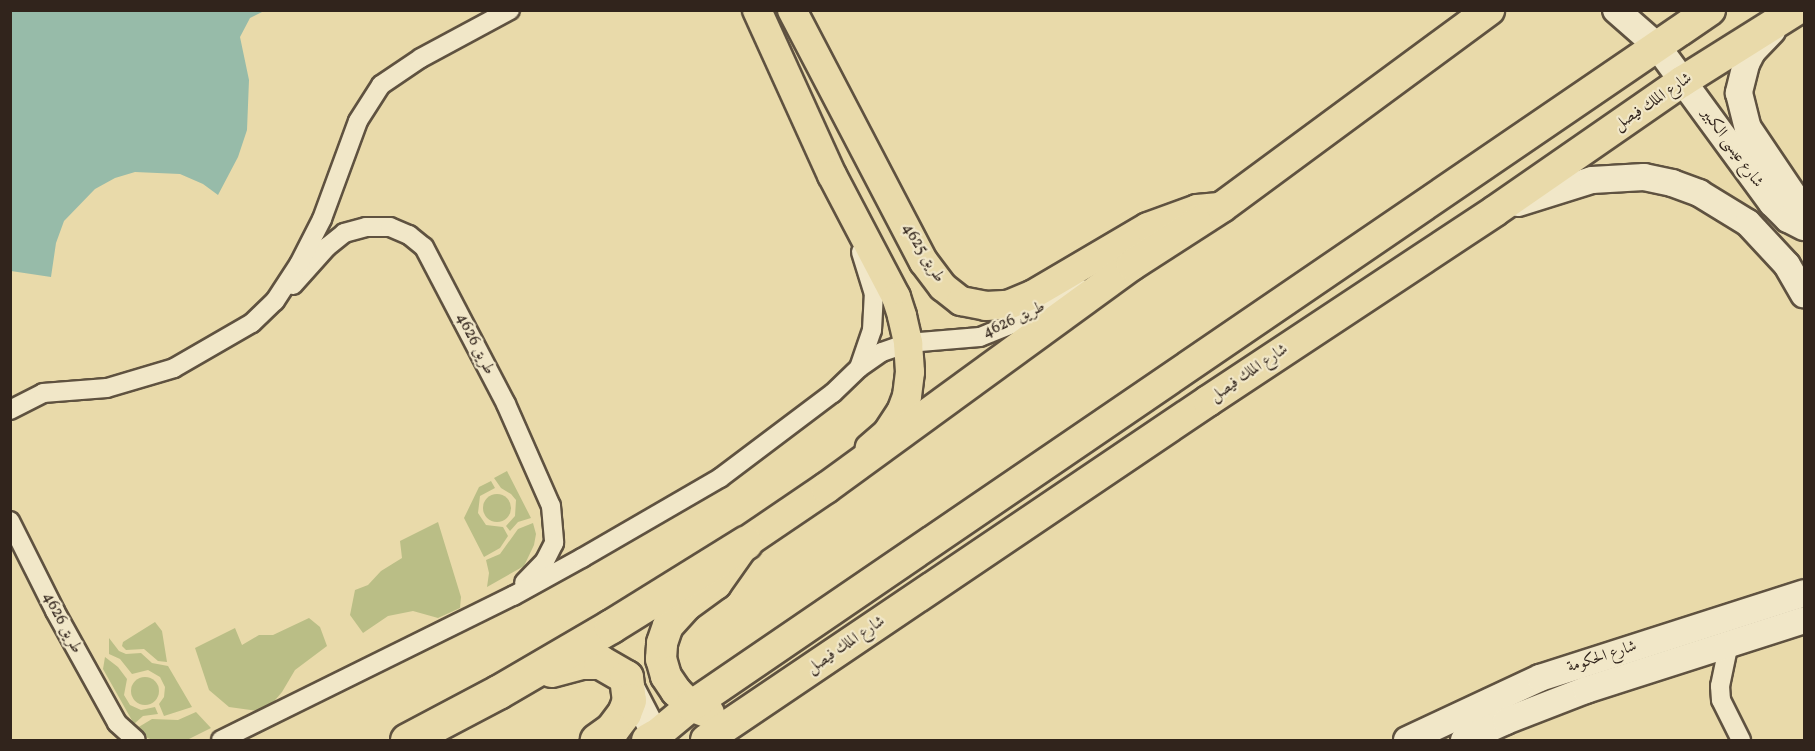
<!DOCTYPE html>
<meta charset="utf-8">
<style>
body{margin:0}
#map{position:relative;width:1815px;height:751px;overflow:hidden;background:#e9daaa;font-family:Vollkorn,Amiri,serif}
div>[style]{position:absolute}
.green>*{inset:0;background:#babe86}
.round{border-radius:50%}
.water>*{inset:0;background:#97bba9}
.roads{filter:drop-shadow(2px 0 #5f5240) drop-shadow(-2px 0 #5f5240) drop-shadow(0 2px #5f5240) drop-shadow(0 -2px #5f5240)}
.minor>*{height:18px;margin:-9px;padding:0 9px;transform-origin:9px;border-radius:9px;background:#f1e7c8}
.secondary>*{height:26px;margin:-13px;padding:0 13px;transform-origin:13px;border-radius:13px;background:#f1e7c8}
.primary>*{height:28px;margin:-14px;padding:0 14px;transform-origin:14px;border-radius:14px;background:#e9daaa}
.trunk>*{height:30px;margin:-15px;padding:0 15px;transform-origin:15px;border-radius:15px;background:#e9daaa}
.motorway>*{height:33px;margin:-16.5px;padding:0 16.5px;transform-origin:16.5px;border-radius:16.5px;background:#e9daaa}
span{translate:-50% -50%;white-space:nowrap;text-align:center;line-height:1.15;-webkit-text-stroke:4.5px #f1e7c8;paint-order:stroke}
.street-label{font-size:16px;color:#31241c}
.frame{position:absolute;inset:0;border:12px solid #31241c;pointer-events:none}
</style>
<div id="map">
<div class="green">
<div style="clip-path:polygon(507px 471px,531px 518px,518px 522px,510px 531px,506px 526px,515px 516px,516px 500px,511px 494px,501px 488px,494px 478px)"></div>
<div style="clip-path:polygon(491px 481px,495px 488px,480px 496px,478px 513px,486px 525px,503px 527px,508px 536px,500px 548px,484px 557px,464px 518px,479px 487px)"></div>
<div class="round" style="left:483px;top:494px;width:28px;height:28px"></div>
<div style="clip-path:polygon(438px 522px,461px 597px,460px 608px,438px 618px,413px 611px,388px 616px,363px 633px,350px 615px,355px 590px,368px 585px,381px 571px,402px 558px,400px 541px)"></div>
<div style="clip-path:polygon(533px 523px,536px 534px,534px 545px,524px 566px,487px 587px,489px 573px,486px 560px,500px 554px,518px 529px)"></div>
<div style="clip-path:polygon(309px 618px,320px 627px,327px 646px,295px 670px,282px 692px,265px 712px,229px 707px,209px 690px,195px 648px,235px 628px,242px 645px,259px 635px,273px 635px)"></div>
<div style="clip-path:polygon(155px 622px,162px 631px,167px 662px,158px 661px,144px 649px,126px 650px,122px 646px,123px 642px)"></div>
<div style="clip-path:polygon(109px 638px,119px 651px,126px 654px,141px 653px,152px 663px,168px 666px,192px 707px,164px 716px,159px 704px,164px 697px,165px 687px,160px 677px,148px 670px,132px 674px,120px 659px,109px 654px)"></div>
<div style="clip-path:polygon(105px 657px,118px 667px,127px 679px,124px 695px,130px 705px,141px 710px,155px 707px,158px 714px,143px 716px,134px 724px,103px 669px)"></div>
<div class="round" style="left:131px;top:677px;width:28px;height:28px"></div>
<div style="clip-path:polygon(196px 712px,211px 728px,187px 740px,153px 740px,145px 737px,137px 728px,152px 719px,178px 720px)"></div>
</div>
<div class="water">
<div style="clip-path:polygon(10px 11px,264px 11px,250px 18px,240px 37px,249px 80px,247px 130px,238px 157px,218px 195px,203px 184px,180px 174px,135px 172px,115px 178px,95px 189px,64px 221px,56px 243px,51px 277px,11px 271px)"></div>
</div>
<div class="roads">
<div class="minor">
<div style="left:293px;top:285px;width:51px;rotate:-48.2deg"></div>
<div style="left:327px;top:247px;width:22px;rotate:-39deg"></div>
<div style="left:344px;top:233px;width:23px;rotate:-15deg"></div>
<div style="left:366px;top:227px;width:24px"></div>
<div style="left:390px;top:227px;width:21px;rotate:23deg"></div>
<div style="left:409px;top:235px;width:19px;rotate:39deg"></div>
<div style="left:424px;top:247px;width:177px;rotate:62.4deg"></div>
<div style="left:506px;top:404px;width:111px;rotate:66.2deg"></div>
<div style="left:551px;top:506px;width:37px;rotate:85deg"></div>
<div style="left:554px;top:543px;width:20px;rotate:117deg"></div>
<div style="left:545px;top:561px;width:30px;rotate:134deg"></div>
<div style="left:859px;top:368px;width:28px;rotate:-35deg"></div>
<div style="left:882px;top:352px;width:28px;rotate:-19deg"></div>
<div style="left:908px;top:343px;width:72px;rotate:-4.8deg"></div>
<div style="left:980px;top:337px;width:35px;rotate:-22deg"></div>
<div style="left:1013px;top:324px;width:77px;rotate:-26.9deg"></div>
<div style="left:10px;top:410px;width:37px;rotate:-27deg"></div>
<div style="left:43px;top:393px;width:64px;rotate:-4.5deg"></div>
<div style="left:107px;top:388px;width:70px;rotate:-16.6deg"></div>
<div style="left:174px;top:368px;width:90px;rotate:-30deg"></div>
<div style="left:252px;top:323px;width:32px;rotate:-44deg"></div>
<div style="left:275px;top:301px;width:44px;rotate:-57deg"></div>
<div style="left:299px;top:264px;width:51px;rotate:-62.9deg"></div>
<div style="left:322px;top:219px;width:104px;rotate:-69.8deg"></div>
<div style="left:358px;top:121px;width:43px;rotate:-57.4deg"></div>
<div style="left:381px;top:85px;width:48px;rotate:-34deg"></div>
<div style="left:421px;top:58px;width:101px;rotate:-28.3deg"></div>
<div style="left:10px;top:521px;width:101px;rotate:63.4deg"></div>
<div style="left:55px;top:611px;width:128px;rotate:61deg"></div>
<div style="left:117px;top:723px;width:25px;rotate:42deg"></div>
<div style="left:1729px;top:643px;width:44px;rotate:101.8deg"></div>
<div style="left:1720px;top:686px;width:14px;rotate:86deg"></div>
<div style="left:1721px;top:700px;width:45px;rotate:63.4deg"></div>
<div style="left:221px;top:740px;width:326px;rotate:-26.3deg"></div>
<div style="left:513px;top:596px;width:79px;rotate:-28.8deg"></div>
<div style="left:582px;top:558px;width:160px;rotate:-30.1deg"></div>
<div style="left:720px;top:478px;width:141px;rotate:-37deg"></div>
<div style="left:833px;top:393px;width:36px;rotate:-44deg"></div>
<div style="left:859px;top:368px;width:40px;rotate:-71.1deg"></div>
<div style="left:872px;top:330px;width:36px;rotate:-87deg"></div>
<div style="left:874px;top:294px;width:44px;rotate:-107.2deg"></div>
</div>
<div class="secondary">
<div style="left:1616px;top:10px;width:55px;rotate:41.3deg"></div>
<div style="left:1657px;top:46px;width:195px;rotate:53.8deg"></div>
<div style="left:1772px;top:203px;width:23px;rotate:45deg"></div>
<div style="left:1788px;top:219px;width:18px;rotate:27deg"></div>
<div style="left:1772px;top:31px;width:29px;rotate:134deg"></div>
<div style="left:1752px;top:52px;width:13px;rotate:117deg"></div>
<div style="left:1746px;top:64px;width:30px;rotate:104deg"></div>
<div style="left:1739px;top:93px;width:36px;rotate:76deg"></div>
<div style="left:1748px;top:128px;width:100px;rotate:56deg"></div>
<div style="left:1518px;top:203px;width:77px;rotate:-17.3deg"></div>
<div style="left:1592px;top:180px;width:52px;rotate:-3.3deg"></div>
<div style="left:1644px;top:177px;width:29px;rotate:12deg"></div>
<div style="left:1672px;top:183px;width:29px;rotate:20deg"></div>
<div style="left:1699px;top:193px;width:57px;rotate:31.5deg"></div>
<div style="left:1748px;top:223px;width:57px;rotate:47.1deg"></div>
<div style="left:1787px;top:265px;width:34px;rotate:60deg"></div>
<div style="left:628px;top:682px;width:65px;rotate:62.7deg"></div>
<div style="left:1407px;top:740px;width:147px;rotate:-25deg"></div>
<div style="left:1540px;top:678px;width:277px;rotate:-17.8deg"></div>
<div style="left:1464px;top:740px;width:46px;rotate:-24.3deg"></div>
<div style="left:1506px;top:721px;width:86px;rotate:-21.2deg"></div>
<div style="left:1586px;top:690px;width:229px;rotate:-17.8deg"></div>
</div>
<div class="primary">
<div style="left:757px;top:10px;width:181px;rotate:65.6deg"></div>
<div style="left:832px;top:175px;width:138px;rotate:62.3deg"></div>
<div style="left:896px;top:297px;width:20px;rotate:72deg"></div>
<div style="left:902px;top:316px;width:28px;rotate:77deg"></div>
<div style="left:908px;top:343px;width:29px;rotate:86deg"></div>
<div style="left:910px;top:372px;width:24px;rotate:97deg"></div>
<div style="left:907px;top:396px;width:15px;rotate:110deg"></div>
<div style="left:902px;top:410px;width:27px;rotate:123deg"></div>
<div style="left:887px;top:433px;width:23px;rotate:139deg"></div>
<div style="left:792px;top:10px;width:284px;rotate:62.4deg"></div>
<div style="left:924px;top:262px;width:31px;rotate:53deg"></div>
<div style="left:943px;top:287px;width:23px;rotate:38deg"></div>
<div style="left:961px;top:301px;width:25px;rotate:11deg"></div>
<div style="left:986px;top:306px;width:22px;rotate:-3deg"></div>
<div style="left:1008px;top:305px;width:26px;rotate:-23deg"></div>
<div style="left:1032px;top:295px;width:134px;rotate:-30.4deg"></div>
<div style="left:1148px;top:227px;width:52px;rotate:-20.2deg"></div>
<div style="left:1197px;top:209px;width:25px;rotate:-5deg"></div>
</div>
<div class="trunk">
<div style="left:709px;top:713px;width:19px;rotate:-159deg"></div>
<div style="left:691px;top:706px;width:21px;rotate:-135deg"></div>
<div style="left:676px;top:691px;width:18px;rotate:-124deg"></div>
<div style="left:666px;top:676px;width:18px;rotate:-106deg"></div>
<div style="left:661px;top:659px;width:16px;rotate:-86deg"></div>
<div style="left:662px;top:643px;width:18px;rotate:-71deg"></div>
<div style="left:668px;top:626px;width:28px;rotate:-48deg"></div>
<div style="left:687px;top:605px;width:36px;rotate:-36deg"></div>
<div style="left:716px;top:584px;width:50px;rotate:-54.7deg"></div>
<div style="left:745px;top:543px;width:98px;rotate:-34.2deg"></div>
<div style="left:826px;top:488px;width:379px;rotate:-36.1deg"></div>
<div style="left:1132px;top:265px;width:107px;rotate:-32.8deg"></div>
<div style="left:1222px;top:207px;width:332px;rotate:-36.4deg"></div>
<div style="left:655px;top:736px;width:47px;rotate:-39.8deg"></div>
<div style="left:691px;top:706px;width:1234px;rotate:-34.33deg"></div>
<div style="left:706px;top:740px;width:606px;rotate:-34.03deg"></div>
<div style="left:1208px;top:401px;width:344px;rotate:-33.5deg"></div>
<div style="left:1495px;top:211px;width:229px;rotate:-34.7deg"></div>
<div style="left:1683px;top:81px;width:133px;rotate:-32.1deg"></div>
</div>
<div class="motorway">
<div style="left:551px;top:670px;width:31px;rotate:-15deg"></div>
<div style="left:581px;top:662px;width:19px"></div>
<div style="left:600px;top:662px;width:30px;rotate:30deg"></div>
<div style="left:626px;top:677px;width:23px;rotate:83deg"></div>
<div style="left:629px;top:700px;width:14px;rotate:111deg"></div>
<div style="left:624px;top:713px;width:20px;rotate:127deg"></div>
<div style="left:612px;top:729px;width:19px;rotate:144deg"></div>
<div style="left:407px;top:740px;width:103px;rotate:-27.8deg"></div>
<div style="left:498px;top:692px;width:131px;rotate:-30.3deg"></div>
<div style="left:611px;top:626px;width:158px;rotate:-31.8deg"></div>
<div style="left:648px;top:740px;width:8px;rotate:-30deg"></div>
</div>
</div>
<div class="street-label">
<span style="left:1653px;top:102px;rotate:-34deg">شارع الملك فيصل</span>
<span style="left:1732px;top:148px;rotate:54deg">شارع عيسى الكبير</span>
<span style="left:923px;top:253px;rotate:58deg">طريق 4625</span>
<span style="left:1014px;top:320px;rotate:-25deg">طريق 4626</span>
<span style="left:475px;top:344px;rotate:63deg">طريق 4626</span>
<span style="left:1249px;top:373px;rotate:-34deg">شارع الملك فيصل</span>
<span style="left:62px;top:623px;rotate:62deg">طريق 4626</span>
<span style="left:846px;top:645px;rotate:-34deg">شارع الملك فيصل</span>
<span style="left:1602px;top:657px;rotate:-18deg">شارع الحكومة</span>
</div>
<div class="frame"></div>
</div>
